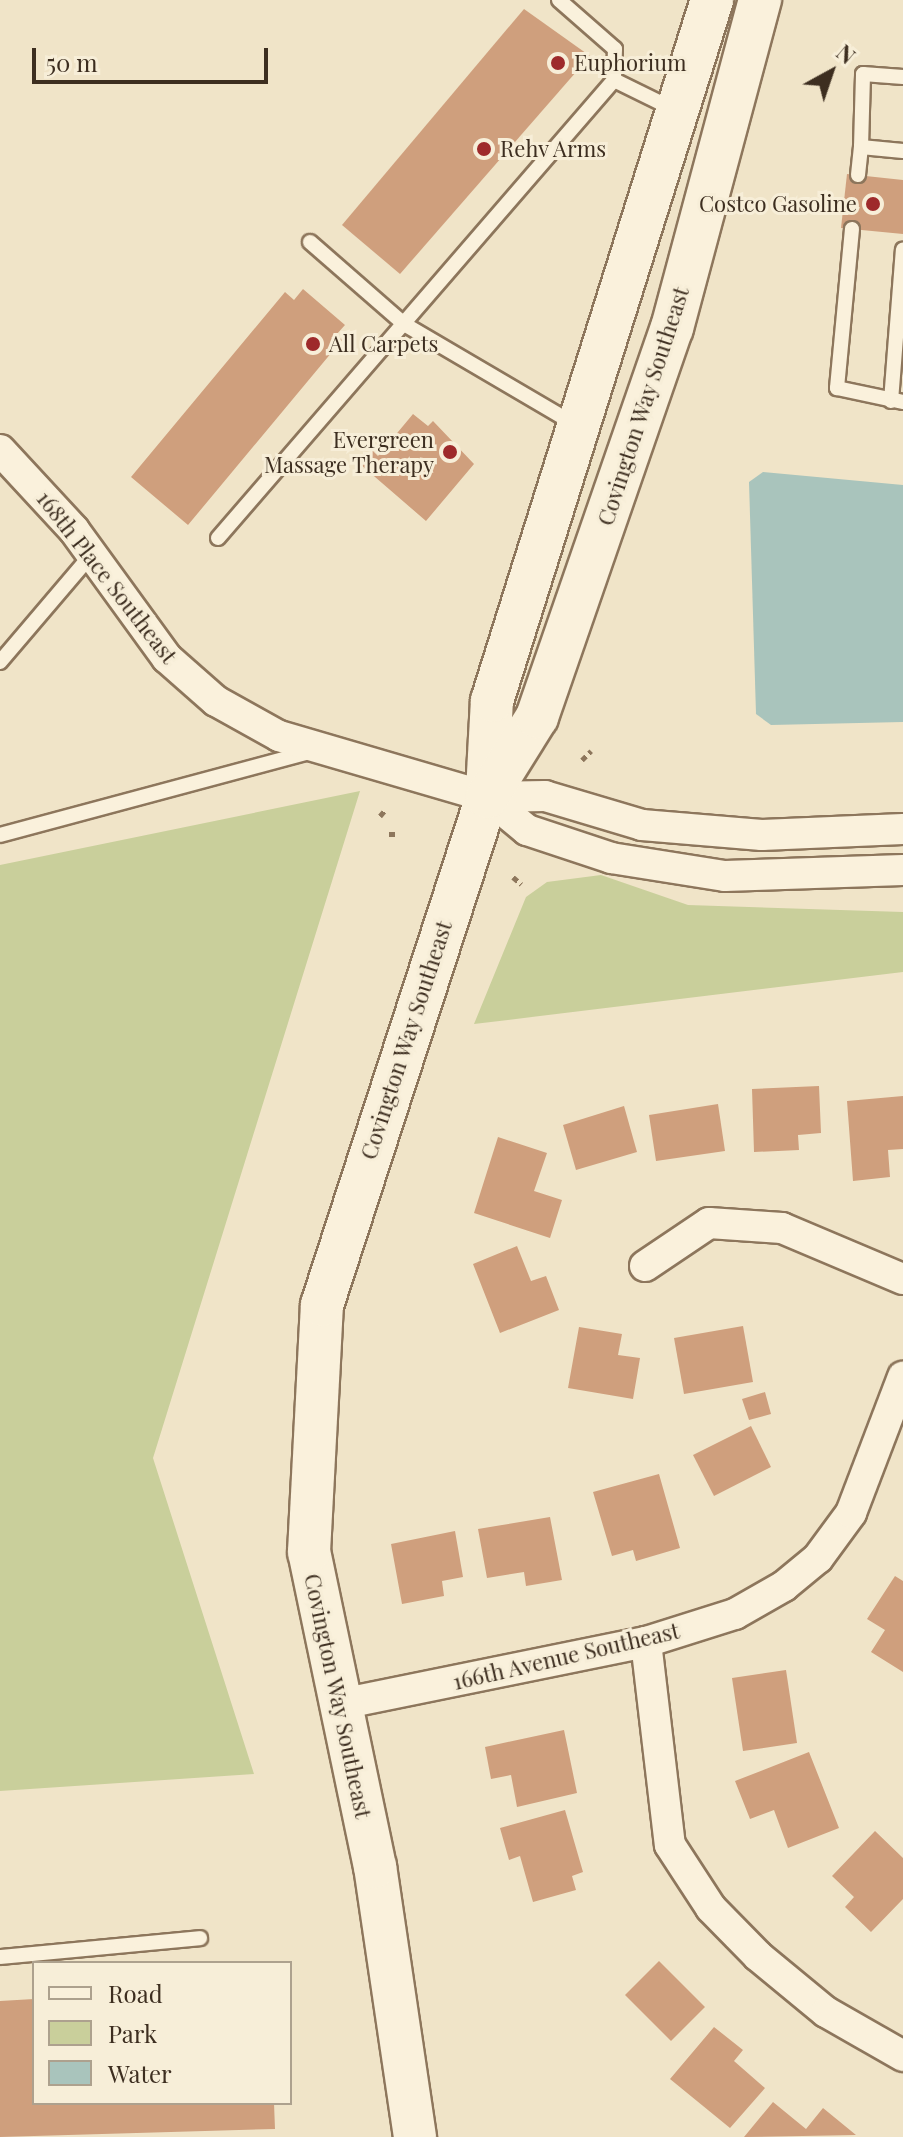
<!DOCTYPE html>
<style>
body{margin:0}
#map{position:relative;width:903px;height:2137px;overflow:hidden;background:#f0e4c8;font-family:"Playfair Display",serif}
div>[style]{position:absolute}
.green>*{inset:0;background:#c9cf9b}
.water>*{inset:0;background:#a9c4bc}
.building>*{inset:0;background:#cf9f7d}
.path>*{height:5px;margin-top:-2.5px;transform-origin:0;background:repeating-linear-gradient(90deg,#8d765c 0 6px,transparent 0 10px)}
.roads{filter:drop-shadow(2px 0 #8d765c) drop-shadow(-2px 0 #8d765c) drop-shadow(0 2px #8d765c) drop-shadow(0 -2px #8d765c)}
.lane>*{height:14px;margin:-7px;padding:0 7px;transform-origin:7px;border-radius:7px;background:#faf1dc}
.street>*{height:30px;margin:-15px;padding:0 15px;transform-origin:15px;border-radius:15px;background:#faf1dc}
.secondary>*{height:42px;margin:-21px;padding:0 21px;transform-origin:21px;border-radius:21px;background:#faf1dc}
.dots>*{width:22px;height:22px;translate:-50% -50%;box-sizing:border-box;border:4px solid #f7eed8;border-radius:50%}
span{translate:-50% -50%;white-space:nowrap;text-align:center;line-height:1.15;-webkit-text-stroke:6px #f7eed8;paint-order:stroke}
.poi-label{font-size:22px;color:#3d2e20}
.left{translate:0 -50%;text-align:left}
.right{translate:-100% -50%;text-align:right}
.street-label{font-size:22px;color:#3d2e20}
.legend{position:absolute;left:32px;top:1961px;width:260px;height:144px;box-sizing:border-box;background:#f7eed8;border:2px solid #ada18e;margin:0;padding:10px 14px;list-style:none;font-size:24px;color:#3d2e20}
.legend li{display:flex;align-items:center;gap:16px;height:40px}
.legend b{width:40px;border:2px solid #ada18e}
.north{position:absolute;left:791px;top:32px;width:80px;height:80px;-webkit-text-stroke:6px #f7eed8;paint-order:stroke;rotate:40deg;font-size:22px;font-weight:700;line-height:32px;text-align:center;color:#3d2e20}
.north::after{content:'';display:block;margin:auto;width:28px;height:36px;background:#3d2e20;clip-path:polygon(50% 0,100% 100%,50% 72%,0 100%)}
.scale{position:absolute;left:32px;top:48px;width:236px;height:36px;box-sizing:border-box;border:4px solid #3d2e20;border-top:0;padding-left:10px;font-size:24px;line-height:28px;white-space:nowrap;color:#3d2e20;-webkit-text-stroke:6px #f7eed8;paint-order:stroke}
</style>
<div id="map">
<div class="green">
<div style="clip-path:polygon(360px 791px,153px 1458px,254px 1774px,0 1791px,0 865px)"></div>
<div style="clip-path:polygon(601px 875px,688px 905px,903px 912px,903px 972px,474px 1024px,526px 897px,547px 882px)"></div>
</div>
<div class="water">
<div style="clip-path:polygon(763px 472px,903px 485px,903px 722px,771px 725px,756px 714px,749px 482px)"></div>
</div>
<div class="building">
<div style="clip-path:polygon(524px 9px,590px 56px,400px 274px,342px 225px)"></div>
<div style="clip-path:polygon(847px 174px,903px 180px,903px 234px,841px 228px)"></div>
<div style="clip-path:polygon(303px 289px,345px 325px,336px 335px,342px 340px,188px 525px,131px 477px,285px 292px,294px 300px)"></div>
<div style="clip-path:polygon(413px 414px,428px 426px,433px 421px,474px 464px,426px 521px,360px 464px,372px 450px,378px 456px)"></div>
<div style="clip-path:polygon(819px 1086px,821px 1133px,798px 1135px,799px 1150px,754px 1152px,752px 1089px)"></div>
<div style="clip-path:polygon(903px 1096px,903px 1149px,888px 1150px,890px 1177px,853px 1181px,847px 1101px)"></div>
<div style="clip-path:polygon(718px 1104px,725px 1151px,656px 1161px,649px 1115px)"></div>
<div style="clip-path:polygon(624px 1106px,637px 1152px,576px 1170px,563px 1125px)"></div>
<div style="clip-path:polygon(498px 1137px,547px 1153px,534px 1191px,562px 1200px,550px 1238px,474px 1213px)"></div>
<div style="clip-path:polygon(517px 1246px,531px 1281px,546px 1276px,559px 1310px,500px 1333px,473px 1264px)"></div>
<div style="clip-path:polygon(743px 1326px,753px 1382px,684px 1394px,674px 1338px)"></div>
<div style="clip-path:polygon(579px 1327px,622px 1334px,618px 1355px,640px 1358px,633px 1399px,568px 1388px)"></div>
<div style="clip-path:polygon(765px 1392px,771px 1414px,749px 1420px,742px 1399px)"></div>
<div style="clip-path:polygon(751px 1426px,771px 1467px,714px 1496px,693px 1455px)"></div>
<div style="clip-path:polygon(659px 1474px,680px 1548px,636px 1561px,633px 1550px,612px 1556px,593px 1492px)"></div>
<div style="clip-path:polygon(550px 1517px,562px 1580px,526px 1586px,524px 1572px,487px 1578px,478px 1529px)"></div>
<div style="clip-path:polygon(455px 1531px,463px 1577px,442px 1581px,444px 1596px,402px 1604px,391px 1544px)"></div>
<div style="clip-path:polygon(895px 1576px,903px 1581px,903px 1672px,871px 1652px,885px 1630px,867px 1619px)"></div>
<div style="clip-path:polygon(786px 1670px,797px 1743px,743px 1751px,732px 1678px)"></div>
<div style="clip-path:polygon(564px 1730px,577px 1793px,517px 1807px,511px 1775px,491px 1779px,485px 1747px)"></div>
<div style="clip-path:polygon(809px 1752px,839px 1828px,788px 1848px,774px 1810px,750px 1819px,735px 1781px)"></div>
<div style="clip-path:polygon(565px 1810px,583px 1872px,572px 1876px,576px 1890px,533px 1902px,520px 1856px,509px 1860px,500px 1828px)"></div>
<div style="clip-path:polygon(875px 1831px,903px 1858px,903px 1899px,871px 1932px,845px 1907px,854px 1897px,832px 1876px)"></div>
<div style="clip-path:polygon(659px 1961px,705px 2007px,671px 2041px,625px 1995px)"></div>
<div style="clip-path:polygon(34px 1999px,34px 2103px,274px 2103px,275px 2129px,0 2137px,0 2001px)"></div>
<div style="clip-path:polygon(714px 2027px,743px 2050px,734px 2061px,765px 2088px,730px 2128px,670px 2079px)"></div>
<div style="clip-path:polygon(773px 2102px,806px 2129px,823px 2108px,856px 2135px,744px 2137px)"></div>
</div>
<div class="path">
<div style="left:582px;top:760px;width:13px;rotate:-45deg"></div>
<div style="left:380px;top:816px;width:9px;rotate:-49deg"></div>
<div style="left:389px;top:834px;width:9px"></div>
<div style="left:513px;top:877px;width:11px;rotate:41deg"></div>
</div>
<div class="roads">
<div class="lane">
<div style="left:559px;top:0;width:74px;rotate:41.2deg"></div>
<div style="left:615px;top:49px;width:31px;rotate:92deg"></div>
<div style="left:614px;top:80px;width:68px;rotate:26.2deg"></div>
<div style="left:861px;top:147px;width:73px;rotate:-88.4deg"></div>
<div style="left:863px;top:74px;width:40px;rotate:4.3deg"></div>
<div style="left:858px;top:175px;width:28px;rotate:-84deg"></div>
<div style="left:861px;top:147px;width:42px;rotate:5.4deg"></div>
<div style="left:852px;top:229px;width:160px;rotate:95.4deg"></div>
<div style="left:837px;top:388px;width:67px;rotate:12deg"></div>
<div style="left:310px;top:242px;width:125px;rotate:41.1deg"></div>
<div style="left:404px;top:324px;width:199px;rotate:30.4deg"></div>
<div style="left:891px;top:401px;width:152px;rotate:-85.5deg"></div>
<div style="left:218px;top:538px;width:605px;rotate:-49.15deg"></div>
<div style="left:0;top:662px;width:142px;rotate:-49.6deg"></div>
<div style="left:0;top:835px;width:324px;rotate:-15deg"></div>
<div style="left:0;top:1957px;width:201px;rotate:-5.4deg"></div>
</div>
<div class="street">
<div style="left:0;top:450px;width:109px;rotate:47.2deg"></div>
<div style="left:74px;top:530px;width:158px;rotate:54deg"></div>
<div style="left:167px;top:658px;width:65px;rotate:41.3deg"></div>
<div style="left:216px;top:701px;width:72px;rotate:29.1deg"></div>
<div style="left:279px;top:736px;width:217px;rotate:16.3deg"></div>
<div style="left:487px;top:797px;width:58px;rotate:-1deg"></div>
<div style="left:545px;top:796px;width:101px;rotate:16.6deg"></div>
<div style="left:642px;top:825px;width:120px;rotate:4.8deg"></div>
<div style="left:762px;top:835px;width:141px;rotate:-2.4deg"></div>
<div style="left:487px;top:797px;width:52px;rotate:39.5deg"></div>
<div style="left:527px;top:830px;width:89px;rotate:18.4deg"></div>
<div style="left:611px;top:858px;width:115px;rotate:9deg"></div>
<div style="left:725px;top:876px;width:178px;rotate:-1.9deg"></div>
<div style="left:645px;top:1266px;width:77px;rotate:-33.9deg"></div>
<div style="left:709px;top:1223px;width:73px;rotate:3.9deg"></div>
<div style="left:782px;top:1228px;width:131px;rotate:22.9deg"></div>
<div style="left:646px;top:1642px;width:204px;rotate:83.3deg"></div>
<div style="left:670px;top:1845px;width:75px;rotate:56.9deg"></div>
<div style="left:711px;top:1908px;width:67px;rotate:45.6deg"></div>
<div style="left:758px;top:1956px;width:88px;rotate:39.5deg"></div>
<div style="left:826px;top:2012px;width:89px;rotate:29.7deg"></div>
<div style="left:336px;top:1705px;width:316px;rotate:-11.5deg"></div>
<div style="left:646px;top:1642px;width:93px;rotate:-17.5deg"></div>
<div style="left:735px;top:1614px;width:56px;rotate:-29.7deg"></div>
<div style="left:784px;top:1586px;width:44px;rotate:-39.5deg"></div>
<div style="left:818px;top:1558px;width:56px;rotate:-53.7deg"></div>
<div style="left:851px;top:1513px;width:146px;rotate:-69.1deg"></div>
</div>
<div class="secondary">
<div style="left:487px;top:792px;width:91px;rotate:-86.9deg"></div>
<div style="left:492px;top:701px;width:735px;rotate:-72.58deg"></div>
<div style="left:415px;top:2137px;width:273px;rotate:-98.4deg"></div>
<div style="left:375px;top:1867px;width:322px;rotate:-101.8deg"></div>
<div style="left:309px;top:1552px;width:247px;rotate:-87deg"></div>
<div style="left:322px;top:1305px;width:534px;rotate:-72.01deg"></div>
<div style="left:487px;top:797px;width:94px;rotate:-58deg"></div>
<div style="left:537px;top:717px;width:412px;rotate:-70.9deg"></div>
<div style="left:672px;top:328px;width:340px;rotate:-75deg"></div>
</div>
</div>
<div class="dots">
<div style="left:558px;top:63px;background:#9e2a2b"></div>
<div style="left:484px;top:149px;background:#9e2a2b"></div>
<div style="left:873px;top:204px;background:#9e2a2b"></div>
<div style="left:313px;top:344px;background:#9e2a2b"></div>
<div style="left:450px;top:452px;background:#9e2a2b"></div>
</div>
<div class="poi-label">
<span class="left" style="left:574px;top:63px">Euphorium</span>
<span class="left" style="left:500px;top:149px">Rehv Arms</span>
<span class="right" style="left:857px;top:204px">Costco Gasoline</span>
<span class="left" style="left:329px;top:344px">All Carpets</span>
<span class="right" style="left:434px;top:452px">Evergreen<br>Massage Therapy</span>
</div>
<div class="street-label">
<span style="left:643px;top:406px;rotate:-72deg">Covington Way Southeast</span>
<span style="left:107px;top:577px;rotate:52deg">168th Place Southeast</span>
<span style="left:406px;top:1040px;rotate:-72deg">Covington Way Southeast</span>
<span style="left:566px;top:1656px;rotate:-13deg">166th Avenue Southeast</span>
<span style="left:338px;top:1696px;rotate:78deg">Covington Way Southeast</span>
</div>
<ul class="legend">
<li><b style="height:10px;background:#faf1dc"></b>Road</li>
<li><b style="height:22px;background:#c9cf9b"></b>Park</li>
<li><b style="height:22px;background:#a9c4bc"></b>Water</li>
</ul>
<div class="north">N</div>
<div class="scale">50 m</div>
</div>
